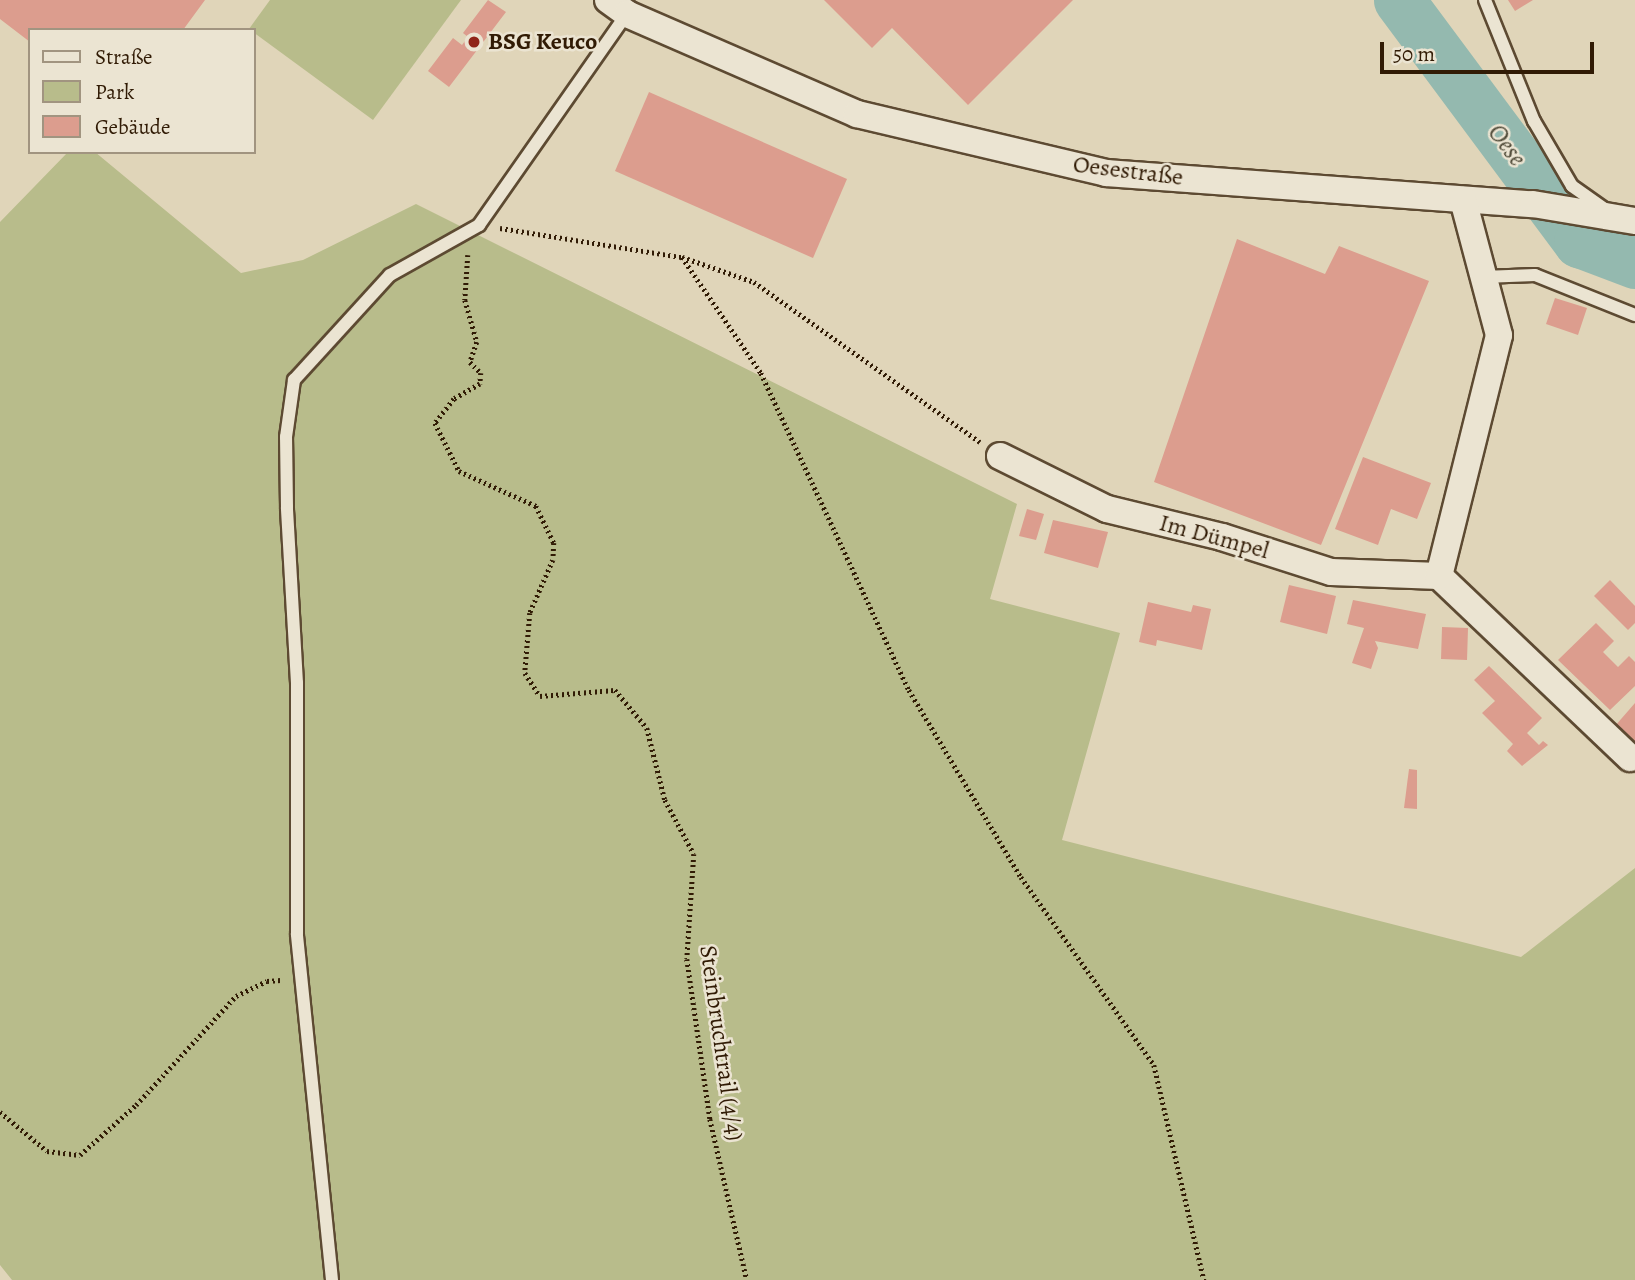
<!DOCTYPE html>
<meta charset="utf-8">
<style>
body{margin:0}
#map{position:relative;width:1635px;height:1280px;overflow:hidden;background:#e0d5b9;font-family:Alegreya,serif}
div>[style]{position:absolute}
.green>*{inset:0;background:#b8bc8b}
.river>*{height:51px;margin:-25.5px;padding:0 25.5px;transform-origin:25.5px;border-radius:25.5px;background:#94b9af}
.building>*{inset:0;background:#dc9d8e}
.path>*{height:4.5px;margin-top:-2.25px;transform-origin:0;background:repeating-linear-gradient(90deg,#311b05 0 2px,transparent 0 5.5px)}
.roads{filter:drop-shadow(2px 0 #5d4a32) drop-shadow(-2px 0 #5d4a32) drop-shadow(0 2px #5d4a32) drop-shadow(0 -2px #5d4a32)}
.service>*{height:12px;margin:-6px;padding:0 6px;transform-origin:6px;border-radius:6px;background:#ebe4d2}
.minor>*{height:26px;margin:-13px;padding:0 13px;transform-origin:13px;border-radius:13px;background:#ebe4d2}
.dots>*{width:19px;height:19px;translate:-50% -50%;box-sizing:border-box;border:4px solid #ebe4d2;border-radius:50%}
span{translate:-50% -50%;white-space:nowrap;text-align:center;line-height:1.15;-webkit-text-stroke:5px #ebe4d2;paint-order:stroke}
.poi-label{font-size:24px;color:#311b05;font-weight:700}
.left{translate:0 -50%;text-align:left}
.street-label{font-size:24px;color:#311b05}
.water-label{font-size:26px;color:#4f4a38;font-style:italic}
.legend{position:absolute;left:28px;top:28px;width:228px;height:126px;box-sizing:border-box;background:#ebe4d2;border:2px solid #a19480;margin:0;padding:9px 12px;list-style:none;font-size:21px;color:#311b05}
.legend li{display:flex;align-items:center;gap:14px;height:35px}
.legend b{width:35px;border:2px solid #a19480}
.scale{position:absolute;left:1380px;top:42px;width:214px;height:32px;box-sizing:border-box;border:4px solid #311b05;border-top:0;padding-left:9px;font-size:21px;line-height:24px;white-space:nowrap;color:#311b05;-webkit-text-stroke:5px #ebe4d2;paint-order:stroke}
</style>
<div id="map">
<div class="green">
<div style="clip-path:polygon(270px 0,461px 0,373px 120px,249px 29px)"></div>
<div style="clip-path:polygon(68px 152px,95px 152px,241px 273px,303px 260px,416px 204px,1017px 504px,990px 599px,1120px 633px,1062px 840px,1521px 957px,1635px 868px,1635px 1280px,12px 1280px,0 1265px,0 222px)"></div>
</div>
<div class="river">
<div style="left:1399px;top:0;width:302px;rotate:53.4deg"></div>
<div style="left:1579px;top:242px;width:60px;rotate:20.6deg"></div>
</div>
<div class="building">
<div style="clip-path:polygon(0 0,205px 0,183px 30px,30px 30px,30px 42px,0 19px)"></div>
<div style="clip-path:polygon(488px 0,506px 12px,449px 87px,428px 71px,453px 38px,462px 45px,468px 37px,463px 33px)"></div>
<div style="clip-path:polygon(824px 0,1073px 0,968px 105px,892px 28px,872px 48px)"></div>
<div style="clip-path:polygon(1508px 0,1533px 0,1515px 11px)"></div>
<div style="clip-path:polygon(649px 92px,847px 179px,813px 258px,615px 171px)"></div>
<div style="clip-path:polygon(1237px 239px,1325px 274px,1339px 246px,1429px 281px,1321px 545px,1154px 482px)"></div>
<div style="clip-path:polygon(1555px 298px,1587px 308px,1578px 335px,1546px 324px)"></div>
<div style="clip-path:polygon(1363px 457px,1431px 483px,1417px 519px,1391px 509px,1378px 545px,1335px 529px)"></div>
<div style="clip-path:polygon(1027px 509px,1044px 514px,1036px 540px,1019px 536px)"></div>
<div style="clip-path:polygon(1053px 520px,1108px 532px,1098px 568px,1044px 553px)"></div>
<div style="clip-path:polygon(1610px 580px,1635px 606px,1635px 623px,1628px 630px,1594px 596px)"></div>
<div style="clip-path:polygon(1289px 585px,1336px 596px,1327px 634px,1280px 622px)"></div>
<div style="clip-path:polygon(1353px 600px,1426px 614px,1418px 649px,1375px 641px,1378px 648px,1371px 669px,1352px 663px,1364px 628px,1347px 624px)"></div>
<div style="clip-path:polygon(1148px 602px,1191px 612px,1193px 605px,1211px 609px,1202px 650px,1157px 640px,1156px 646px,1139px 642px)"></div>
<div style="clip-path:polygon(1596px 623px,1614px 641px,1603px 652px,1618px 667px,1629px 656px,1635px 662px,1635px 686px,1610px 710px,1558px 660px)"></div>
<div style="clip-path:polygon(1442px 627px,1468px 628px,1467px 660px,1441px 659px)"></div>
<div style="clip-path:polygon(1489px 666px,1542px 718px,1527px 733px,1539px 745px,1543px 741px,1548px 745px,1522px 766px,1507px 751px,1513px 744px,1482px 713px,1495px 701px,1474px 680px)"></div>
<div style="clip-path:polygon(1635px 703px,1635px 743px,1615px 726px)"></div>
<div style="clip-path:polygon(1409px 769px,1417px 770px,1417px 809px,1404px 808px)"></div>
</div>
<div class="path">
<div style="left:500px;top:228px;width:184px;rotate:9.1deg"></div>
<div style="left:682px;top:257px;width:76px;rotate:19.1deg"></div>
<div style="left:754px;top:282px;width:277px;rotate:35.3deg"></div>
<div style="left:468px;top:255px;width:45px;rotate:93.8deg"></div>
<div style="left:465px;top:300px;width:44px;rotate:74.1deg"></div>
<div style="left:477px;top:342px;width:21px;rotate:109deg"></div>
<div style="left:470px;top:362px;width:16px;rotate:45deg"></div>
<div style="left:481px;top:373px;width:11px;rotate:95deg"></div>
<div style="left:480px;top:384px;width:30px;rotate:150deg"></div>
<div style="left:454px;top:399px;width:31px;rotate:128deg"></div>
<div style="left:435px;top:423px;width:54px;rotate:63.4deg"></div>
<div style="left:459px;top:471px;width:85px;rotate:24.4deg"></div>
<div style="left:536px;top:506px;width:41px;rotate:64.1deg"></div>
<div style="left:554px;top:543px;width:17px;rotate:93deg"></div>
<div style="left:553px;top:560px;width:58px;rotate:113.5deg"></div>
<div style="left:530px;top:613px;width:60px;rotate:94.8deg"></div>
<div style="left:525px;top:673px;width:27px;rotate:57deg"></div>
<div style="left:540px;top:696px;width:75px;rotate:-4.6deg"></div>
<div style="left:615px;top:690px;width:50px;rotate:49.9deg"></div>
<div style="left:647px;top:728px;width:74px;rotate:76deg"></div>
<div style="left:665px;top:800px;width:61px;rotate:61.8deg"></div>
<div style="left:694px;top:854px;width:105px;rotate:93.8deg"></div>
<div style="left:687px;top:959px;width:162px;rotate:81.8deg"></div>
<div style="left:710px;top:1119px;width:165px;rotate:77.1deg"></div>
<div style="left:682px;top:257px;width:140px;rotate:55.7deg"></div>
<div style="left:761px;top:373px;width:350px;rotate:65deg"></div>
<div style="left:909px;top:690px;width:218px;rotate:59.1deg"></div>
<div style="left:1021px;top:877px;width:230px;rotate:54.7deg"></div>
<div style="left:1154px;top:1065px;width:221px;rotate:76.9deg"></div>
<div style="left:0;top:1112px;width:61px;rotate:39.7deg"></div>
<div style="left:47px;top:1151px;width:33px;rotate:7deg"></div>
<div style="left:80px;top:1155px;width:75px;rotate:-41.8deg"></div>
<div style="left:136px;top:1105px;width:148px;rotate:-47.5deg"></div>
<div style="left:236px;top:996px;width:34px;rotate:-26deg"></div>
<div style="left:267px;top:981px;width:14px;rotate:-4deg"></div>
</div>
<div class="roads">
<div class="service">
<div style="left:1485px;top:0;width:131px;rotate:68deg"></div>
<div style="left:1534px;top:121px;width:75px;rotate:59.7deg"></div>
<div style="left:1572px;top:186px;width:42px;rotate:35.2deg"></div>
<div style="left:1483px;top:277px;width:52px;rotate:-2.2deg"></div>
<div style="left:1535px;top:275px;width:108px;rotate:21.8deg"></div>
<div style="left:332px;top:1280px;width:348px;rotate:-95.8deg"></div>
<div style="left:297px;top:934px;width:251px;rotate:-90deg"></div>
<div style="left:297px;top:683px;width:176px;rotate:-93.3deg"></div>
<div style="left:287px;top:507px;width:70px;rotate:-90.8deg"></div>
<div style="left:286px;top:437px;width:58px;rotate:-82deg"></div>
<div style="left:294px;top:380px;width:142px;rotate:-47.6deg"></div>
<div style="left:390px;top:275px;width:102px;rotate:-29.3deg"></div>
<div style="left:479px;top:225px;width:258px;rotate:-55deg"></div>
</div>
<div class="minor">
<div style="left:608px;top:0;width:24px;rotate:36deg"></div>
<div style="left:627px;top:14px;width:251px;rotate:23.5deg"></div>
<div style="left:857px;top:114px;width:256px;rotate:13.3deg"></div>
<div style="left:1106px;top:173px;width:428px;rotate:4.2deg"></div>
<div style="left:1533px;top:204px;width:103px;rotate:9.5deg"></div>
<div style="left:1000px;top:456px;width:119px;rotate:26.4deg"></div>
<div style="left:1107px;top:509px;width:118px;rotate:13.7deg"></div>
<div style="left:1222px;top:537px;width:114px;rotate:17.8deg"></div>
<div style="left:1331px;top:572px;width:108px;rotate:2.1deg"></div>
<div style="left:1439px;top:576px;width:264px;rotate:43.6deg"></div>
<div style="left:1439px;top:576px;width:248px;rotate:-76deg"></div>
<div style="left:1499px;top:335px;width:140px;rotate:-104.9deg"></div>
</div>
</div>
<div class="dots">
<div style="left:474px;top:42px;background:#8f2418"></div>
</div>
<div class="poi-label">
<span class="left" style="left:488px;top:42px">BSG Keuco</span>
</div>
<div class="street-label">
<span style="left:1128px;top:171px;rotate:7deg">Oesestraße</span>
<span style="left:1214px;top:537px;rotate:15deg">Im Dümpel</span>
<span style="left:721px;top:1043px;rotate:82deg">Steinbruchtrail (4/4)</span>
</div>
<div class="water-label">
<span style="left:1507px;top:145px;rotate:53deg">Oese</span>
</div>
<ul class="legend">
<li><b style="height:9px;background:#ebe4d2"></b>Straße</li>
<li><b style="height:19px;background:#b8bc8b"></b>Park</li>
<li><b style="height:19px;background:#dc9d8e"></b>Gebäude</li>
</ul>
<div class="scale">50 m</div>
</div>
